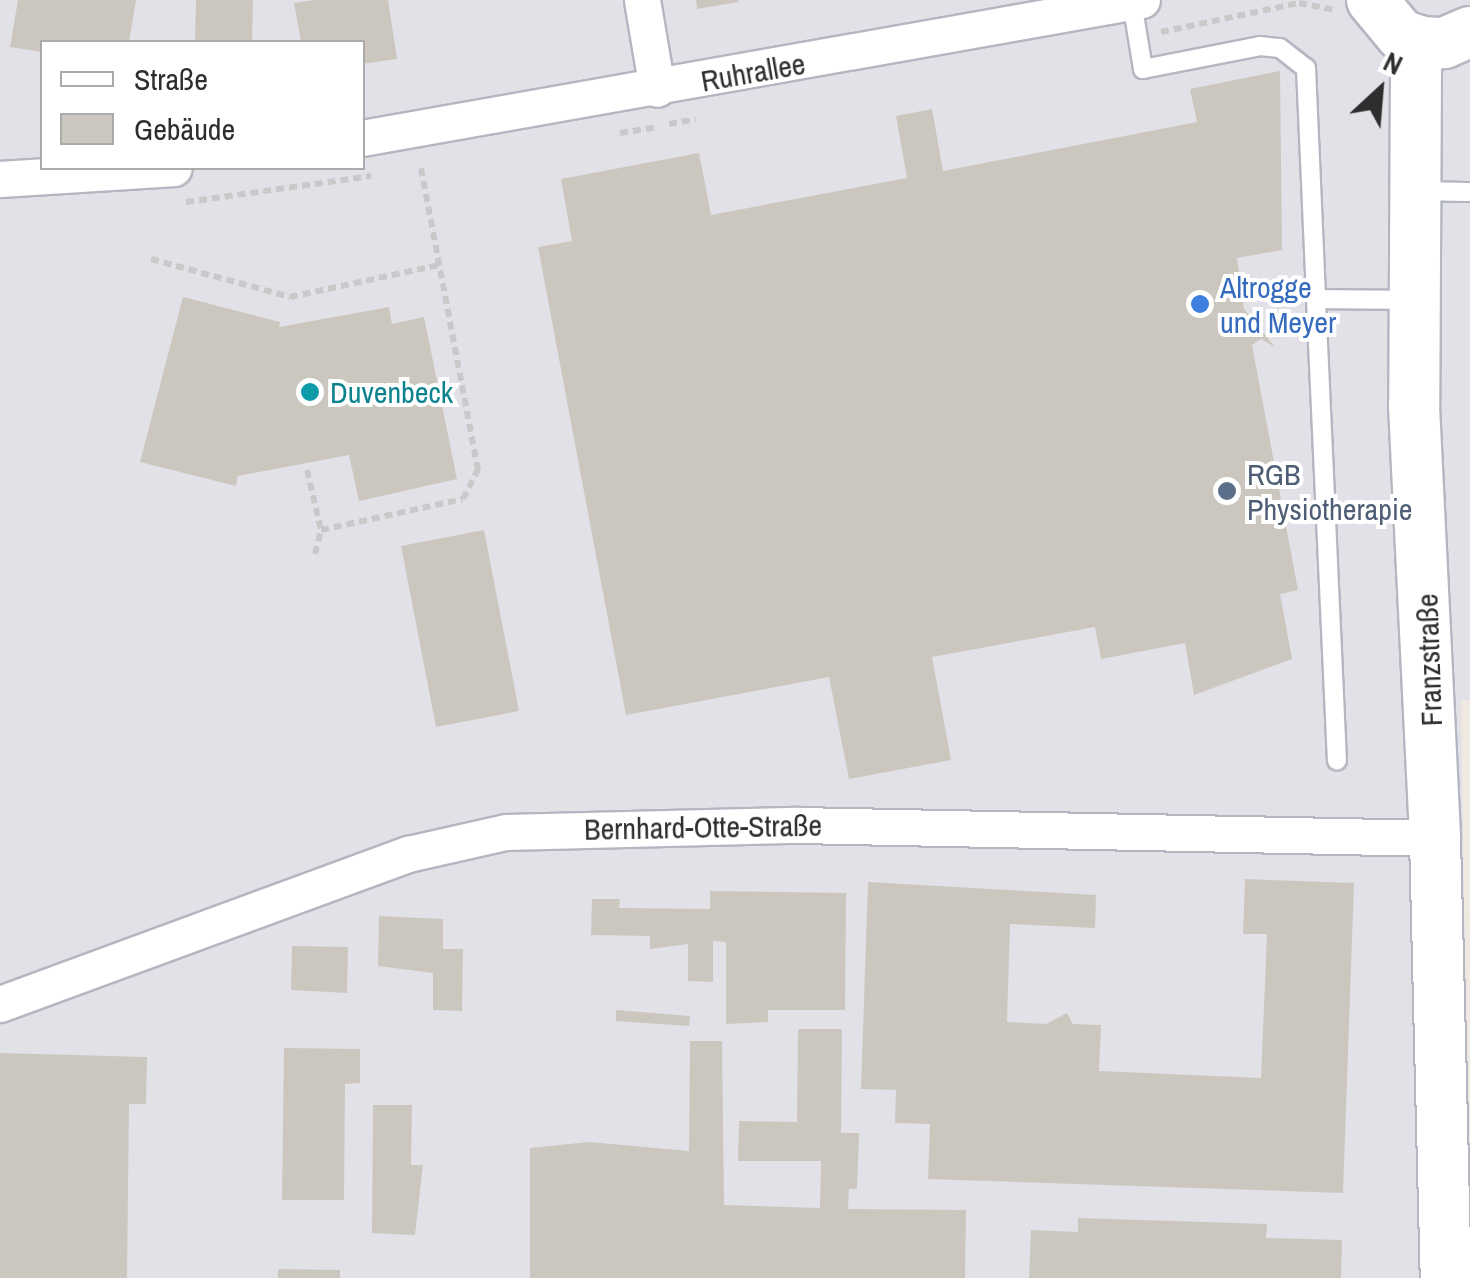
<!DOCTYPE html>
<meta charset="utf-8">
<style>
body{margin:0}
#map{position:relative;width:1470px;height:1278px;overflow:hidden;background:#efe9e1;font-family:"Archivo Narrow",sans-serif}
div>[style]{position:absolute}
.industrial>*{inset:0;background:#e3e1e8}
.building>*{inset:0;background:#cbc7bf}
.path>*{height:6px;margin-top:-3px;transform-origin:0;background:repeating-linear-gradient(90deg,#c9c9c9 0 8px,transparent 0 13px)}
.roads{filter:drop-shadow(2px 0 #b4b7c1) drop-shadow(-2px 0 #b4b7c1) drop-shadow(0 2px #b4b7c1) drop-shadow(0 -2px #b4b7c1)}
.lane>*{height:18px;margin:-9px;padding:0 9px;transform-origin:9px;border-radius:9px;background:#fff}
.street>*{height:35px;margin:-17.5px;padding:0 17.5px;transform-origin:17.5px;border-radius:17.5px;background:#fff}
.secondary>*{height:50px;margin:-25px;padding:0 25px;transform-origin:25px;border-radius:25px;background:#fff}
.dots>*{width:28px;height:28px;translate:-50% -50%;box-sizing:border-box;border:5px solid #fff;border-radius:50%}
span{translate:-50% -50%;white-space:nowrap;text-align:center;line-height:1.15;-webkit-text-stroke:8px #fff;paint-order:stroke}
.street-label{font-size:30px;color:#2e2e2e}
.shop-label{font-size:30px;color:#366cbe}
.left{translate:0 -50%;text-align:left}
.culture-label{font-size:30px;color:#0d838f}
.service-label{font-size:30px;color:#4e5e75}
.legend{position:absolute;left:40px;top:40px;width:325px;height:130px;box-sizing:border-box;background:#fff;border:2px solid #ababab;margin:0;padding:12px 18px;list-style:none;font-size:30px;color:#2e2e2e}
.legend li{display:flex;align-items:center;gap:20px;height:50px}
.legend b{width:50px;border:2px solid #ababab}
.north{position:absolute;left:1330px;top:40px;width:100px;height:100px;-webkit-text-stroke:8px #fff;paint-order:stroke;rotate:26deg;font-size:28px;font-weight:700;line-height:40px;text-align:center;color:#2e2e2e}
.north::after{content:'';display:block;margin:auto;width:35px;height:45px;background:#2e2e2e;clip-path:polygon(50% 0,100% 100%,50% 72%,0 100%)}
</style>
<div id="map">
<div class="industrial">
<div style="clip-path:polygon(evenodd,0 0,1470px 0,1470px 700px,1461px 700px,1470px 1278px,0 1278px,0 0,42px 42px,362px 42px,362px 168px,42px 168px,42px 42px)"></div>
</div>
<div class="building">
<div style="clip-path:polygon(18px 0,136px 0,129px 42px,42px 42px,42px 52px,10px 47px)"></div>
<div style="clip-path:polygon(196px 0,253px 0,252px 42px,195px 42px)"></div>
<div style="clip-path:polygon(314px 0,388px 0,397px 59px,362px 64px,362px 42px,301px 42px,294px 3px)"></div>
<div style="clip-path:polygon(696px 0,738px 0,738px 2px,697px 9px)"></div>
<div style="clip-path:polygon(1280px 71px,1282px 250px,1237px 258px,1244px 309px,1275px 347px,1261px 339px,1252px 345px,1298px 590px,1280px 594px,1292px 659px,1194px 695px,1185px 643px,1101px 659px,1095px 627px,932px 657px,951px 760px,849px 779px,829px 677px,626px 715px,538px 247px,572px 241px,561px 179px,699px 153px,711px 215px,907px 178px,896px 116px,932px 109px,943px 171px,1197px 122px,1190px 89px)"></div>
<div style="clip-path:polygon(183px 297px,280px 322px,279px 327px,389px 307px,392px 324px,424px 317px,457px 479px,359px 501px,349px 455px,238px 476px,236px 486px,140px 462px)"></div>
<div style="clip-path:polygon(484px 530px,519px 711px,436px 727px,401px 546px)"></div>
<div style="clip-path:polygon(1245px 879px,1354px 883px,1343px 1193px,928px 1179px,930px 1124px,895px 1123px,896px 1090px,861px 1089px,868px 882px,1096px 895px,1095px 928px,1010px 924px,1007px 1022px,1046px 1024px,1067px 1013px,1073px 1024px,1101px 1025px,1099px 1071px,1261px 1078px,1267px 934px,1243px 934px)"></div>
<div style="clip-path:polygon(710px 891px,846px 893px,845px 1010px,768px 1010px,768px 1022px,726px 1024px,726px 942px,713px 941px,713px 982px,688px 981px,688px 944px,650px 949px,650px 936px,591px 935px,592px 899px,620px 899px,619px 908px,710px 909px)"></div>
<div style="clip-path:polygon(379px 916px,443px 919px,443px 949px,463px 949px,462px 1011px,433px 1010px,433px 973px,378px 966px)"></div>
<div style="clip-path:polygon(292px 946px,348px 947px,347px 993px,291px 990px)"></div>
<div style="clip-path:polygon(616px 1010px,690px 1016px,689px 1026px,616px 1021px)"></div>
<div style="clip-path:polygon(798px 1029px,842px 1029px,841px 1133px,859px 1133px,857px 1189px,849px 1189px,848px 1209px,966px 1210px,965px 1278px,530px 1278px,530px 1148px,589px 1142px,689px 1151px,690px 1041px,722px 1041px,724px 1205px,820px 1208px,821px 1161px,738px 1161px,739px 1121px,797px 1122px)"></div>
<div style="clip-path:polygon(284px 1048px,360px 1049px,360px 1083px,345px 1084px,344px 1200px,282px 1200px)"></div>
<div style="clip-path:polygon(0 1053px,147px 1057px,146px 1104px,129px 1104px,127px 1278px,0 1278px)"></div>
<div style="clip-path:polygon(373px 1105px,412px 1105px,411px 1165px,423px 1165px,415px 1235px,372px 1233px)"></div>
<div style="clip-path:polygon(1078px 1218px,1267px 1224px,1266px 1238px,1342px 1240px,1341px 1278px,1029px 1278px,1031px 1230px,1078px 1232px)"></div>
<div style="clip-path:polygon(278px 1269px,340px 1270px,340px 1278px,278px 1278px)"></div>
</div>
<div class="path">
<div style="left:1161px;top:32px;width:141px;rotate:-11.9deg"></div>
<div style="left:1299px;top:3px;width:36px;rotate:11deg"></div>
<div style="left:669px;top:124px;width:27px;rotate:-10deg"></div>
<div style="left:620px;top:133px;width:37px;rotate:-9deg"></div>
<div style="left:186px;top:202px;width:187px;rotate:-8deg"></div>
<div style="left:151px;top:259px;width:144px;rotate:15.3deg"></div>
<div style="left:290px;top:297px;width:152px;rotate:-12.1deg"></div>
<div style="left:307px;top:470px;width:62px;rotate:76.9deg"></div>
<div style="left:315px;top:554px;width:25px;rotate:-76deg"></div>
<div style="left:321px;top:530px;width:145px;rotate:-12.3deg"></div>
<div style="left:463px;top:499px;width:33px;rotate:-63deg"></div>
<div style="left:478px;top:470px;width:308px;rotate:-100.7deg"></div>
</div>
<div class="roads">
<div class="lane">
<div style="left:1132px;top:2px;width:68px;rotate:80.7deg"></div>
<div style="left:1143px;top:69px;width:119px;rotate:-11.1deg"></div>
<div style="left:1260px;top:46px;width:20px;rotate:6deg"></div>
<div style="left:1280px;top:48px;width:33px;rotate:38deg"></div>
<div style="left:1306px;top:68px;width:231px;rotate:87.5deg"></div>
<div style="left:1316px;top:299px;width:98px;rotate:0.6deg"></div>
<div style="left:1416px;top:191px;width:54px;rotate:1.1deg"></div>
<div style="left:1316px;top:299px;width:462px;rotate:87.4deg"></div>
</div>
<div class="street">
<div style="left:642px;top:0;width:90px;rotate:80.4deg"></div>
<div style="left:362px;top:138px;width:792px;rotate:-10.03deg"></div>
<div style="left:0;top:179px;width:174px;rotate:-3.6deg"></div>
<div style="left:0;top:1004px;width:435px;rotate:-20.2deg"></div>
<div style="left:408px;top:854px;width:100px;rotate:-12.7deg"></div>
<div style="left:506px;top:832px;width:292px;rotate:-1.4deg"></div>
<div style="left:798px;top:825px;width:637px;rotate:1.17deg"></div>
</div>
<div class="secondary">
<div style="left:1372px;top:0;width:45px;rotate:50.4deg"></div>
<div style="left:1401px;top:35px;width:22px;rotate:18deg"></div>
<div style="left:1422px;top:42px;width:22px;rotate:3deg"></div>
<div style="left:1444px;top:43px;width:28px;rotate:-23deg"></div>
<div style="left:1422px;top:42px;width:28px;rotate:103deg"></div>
<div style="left:1416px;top:69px;width:337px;rotate:90.3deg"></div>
<div style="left:1414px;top:406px;width:433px;rotate:87.2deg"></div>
<div style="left:1435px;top:838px;width:440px;rotate:88.6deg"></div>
</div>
</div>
<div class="dots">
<div style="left:1200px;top:304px;background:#3f7fe0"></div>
<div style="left:310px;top:392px;background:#0f9aa8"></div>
<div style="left:1227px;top:491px;background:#5c6f8a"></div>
</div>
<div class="street-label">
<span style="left:753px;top:72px;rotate:-10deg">Ruhrallee</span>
<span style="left:1429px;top:660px;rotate:-92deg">Franzstraße</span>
<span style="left:703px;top:827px;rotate:-1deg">Bernhard-Otte-Straße</span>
</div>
<div class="shop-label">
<span class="left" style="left:1220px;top:304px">Altrogge<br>und Meyer</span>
</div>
<div class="culture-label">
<span class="left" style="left:330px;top:392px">Duvenbeck</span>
</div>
<div class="service-label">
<span class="left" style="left:1247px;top:491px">RGB<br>Physiotherapie</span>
</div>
<ul class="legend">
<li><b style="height:12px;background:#fff"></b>Straße</li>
<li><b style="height:28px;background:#cbc7bf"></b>Gebäude</li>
</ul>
<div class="north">N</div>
</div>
